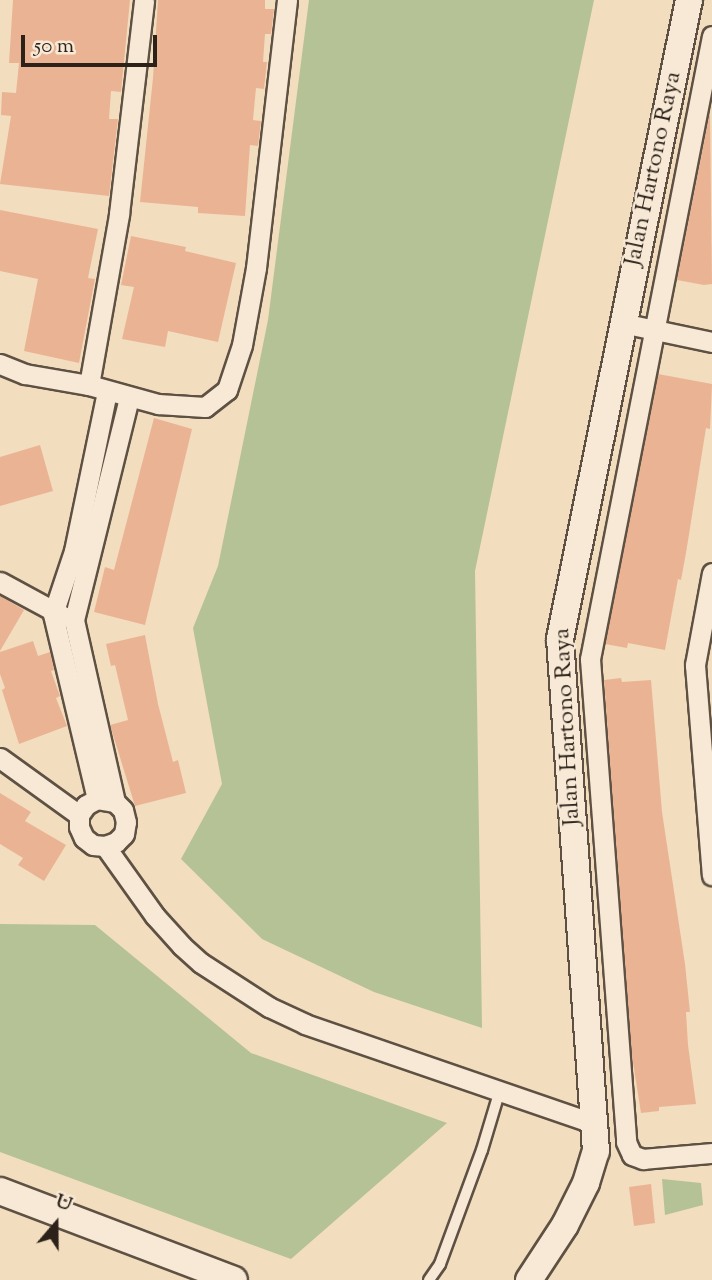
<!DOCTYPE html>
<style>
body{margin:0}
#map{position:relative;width:712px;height:1280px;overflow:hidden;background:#f2ddbe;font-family:"Sorts Mill Goudy",serif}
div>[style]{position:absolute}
.green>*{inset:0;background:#b4c296}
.building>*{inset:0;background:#eab494}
.roads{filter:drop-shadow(2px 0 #5e5143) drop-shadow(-2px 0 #5e5143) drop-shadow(0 2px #5e5143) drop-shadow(0 -2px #5e5143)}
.lane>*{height:10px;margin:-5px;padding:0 5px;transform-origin:5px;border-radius:5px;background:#f7e9d5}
.street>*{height:19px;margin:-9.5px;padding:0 9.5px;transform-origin:9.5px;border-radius:9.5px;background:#f7e9d5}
.secondary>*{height:26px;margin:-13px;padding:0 13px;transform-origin:13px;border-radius:13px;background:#f7e9d5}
span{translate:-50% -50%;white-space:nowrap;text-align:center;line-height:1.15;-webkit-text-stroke:5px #f7e9d5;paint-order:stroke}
.street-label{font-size:24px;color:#2c221a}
.north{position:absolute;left:21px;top:1189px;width:70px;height:70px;-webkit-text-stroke:5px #f7e9d5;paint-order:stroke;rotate:20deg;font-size:19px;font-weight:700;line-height:28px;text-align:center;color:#2c221a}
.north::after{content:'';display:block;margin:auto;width:24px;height:32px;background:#2c221a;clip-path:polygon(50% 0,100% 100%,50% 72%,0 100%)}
.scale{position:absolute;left:21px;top:35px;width:136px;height:32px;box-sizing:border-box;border:4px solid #2c221a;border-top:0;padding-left:9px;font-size:21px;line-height:24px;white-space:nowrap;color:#2c221a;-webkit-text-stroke:5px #f7e9d5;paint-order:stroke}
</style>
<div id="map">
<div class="green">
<div style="clip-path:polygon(309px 0,594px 0,475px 571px,482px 1028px,374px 992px,262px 939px,181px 859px,222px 784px,193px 628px,218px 566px,268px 320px)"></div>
<div style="clip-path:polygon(0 924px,95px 925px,251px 1053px,447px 1123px,291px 1259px,0 1152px)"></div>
<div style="clip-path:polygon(662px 1179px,701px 1183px,703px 1205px,665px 1215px)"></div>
</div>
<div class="building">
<div style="clip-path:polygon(13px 0,130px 0,121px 92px,111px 91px,109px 119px,118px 119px,109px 196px,0 184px,11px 116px,1px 115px,2px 92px,16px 93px,19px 63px,9px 63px)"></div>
<div style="clip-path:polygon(158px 0,265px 0,265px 9px,274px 9px,271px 34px,265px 34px,263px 62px,267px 62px,264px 89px,256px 88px,253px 120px,261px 121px,258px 146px,250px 145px,245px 216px,198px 213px,198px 207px,140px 202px,153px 78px)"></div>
<div style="clip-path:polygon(710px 112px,712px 284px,704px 285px,677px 280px)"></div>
<div style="clip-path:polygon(0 210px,98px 229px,88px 278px,95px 279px,79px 363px,24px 351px,38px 279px,0 271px)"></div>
<div style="clip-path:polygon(131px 236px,186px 247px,185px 251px,236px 263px,218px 342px,168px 331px,165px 347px,122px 339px,134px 287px,121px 285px)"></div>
<div style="clip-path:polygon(658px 374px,712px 384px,710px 429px,706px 428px,686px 553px,681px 580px,678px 579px,665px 650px,628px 643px,627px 648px,605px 644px)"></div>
<div style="clip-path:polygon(154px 418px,192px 429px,145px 625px,94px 612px,105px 567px,114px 570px)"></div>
<div style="clip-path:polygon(40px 445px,53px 491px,0 506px,0 457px)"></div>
<div style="clip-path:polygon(0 596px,24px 610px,0 651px)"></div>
<div style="clip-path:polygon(145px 635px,158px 704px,173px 762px,178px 760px,186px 793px,135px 806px,110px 725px,128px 720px,115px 665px,111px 666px,106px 644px)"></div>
<div style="clip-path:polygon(33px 641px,38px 656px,50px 652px,54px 670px,51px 671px,60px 696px,56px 698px,67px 726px,19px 744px,2px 690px,5px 688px,0 674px,0 652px)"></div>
<div style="clip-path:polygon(621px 678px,622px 682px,651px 680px,662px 812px,685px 964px,690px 1012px,686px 1012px,688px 1045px,696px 1104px,659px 1107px,659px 1111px,641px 1113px,631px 1050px,604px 680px)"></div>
<div style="clip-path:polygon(0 793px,31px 812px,25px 821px,66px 845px,44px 881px,18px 865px,23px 858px,0 844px)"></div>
<div style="clip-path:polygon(651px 1184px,655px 1223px,634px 1226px,629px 1187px)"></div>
</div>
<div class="roads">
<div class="lane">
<div style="left:429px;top:1280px;width:19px;rotate:-55deg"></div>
<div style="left:440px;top:1264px;width:121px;rotate:-69.8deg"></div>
<div style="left:482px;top:1150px;width:63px;rotate:-73.3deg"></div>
</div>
<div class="street">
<div style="left:712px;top:36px;width:635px;rotate:101.08deg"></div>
<div style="left:590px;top:659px;width:484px;rotate:85.7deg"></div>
<div style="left:626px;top:1142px;width:14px;rotate:65deg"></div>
<div style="left:632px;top:1155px;width:12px;rotate:20deg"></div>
<div style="left:643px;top:1159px;width:69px;rotate:-5deg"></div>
<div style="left:622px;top:323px;width:92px;rotate:11.9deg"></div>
<div style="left:0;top:364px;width:27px;rotate:22deg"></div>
<div style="left:25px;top:374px;width:65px;rotate:9.8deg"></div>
<div style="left:89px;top:385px;width:72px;rotate:15.4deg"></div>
<div style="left:158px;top:404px;width:47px;rotate:3.7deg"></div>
<div style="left:205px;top:407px;width:28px;rotate:-38deg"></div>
<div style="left:227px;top:390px;width:47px;rotate:-71.6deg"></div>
<div style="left:242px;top:345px;width:78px;rotate:-79.7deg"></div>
<div style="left:256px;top:268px;width:270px;rotate:-83.4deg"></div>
<div style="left:89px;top:385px;width:174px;rotate:-80deg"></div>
<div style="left:119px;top:214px;width:215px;rotate:-83.3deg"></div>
<div style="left:712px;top:573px;width:94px;rotate:100.5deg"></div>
<div style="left:695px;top:665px;width:211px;rotate:85.4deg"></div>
<div style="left:0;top:582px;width:72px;rotate:28.4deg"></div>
<div style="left:0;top:758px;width:97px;rotate:35.8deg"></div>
<div style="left:97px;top:799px;width:190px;rotate:-103.4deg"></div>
<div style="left:53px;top:614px;width:66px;rotate:-71.6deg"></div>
<div style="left:74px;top:551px;width:163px;rotate:-78.3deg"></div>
<div style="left:115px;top:802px;width:18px;rotate:-171deg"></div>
<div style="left:97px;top:799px;width:13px;rotate:151deg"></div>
<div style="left:86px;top:805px;width:12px;rotate:125deg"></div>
<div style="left:79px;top:815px;width:12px;rotate:90deg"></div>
<div style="left:79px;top:827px;width:12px;rotate:66deg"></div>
<div style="left:84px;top:838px;width:11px;rotate:38deg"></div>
<div style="left:93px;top:845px;width:12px;rotate:5deg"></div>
<div style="left:105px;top:846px;width:12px;rotate:-20deg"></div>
<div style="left:116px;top:842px;width:11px;rotate:-45deg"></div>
<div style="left:124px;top:834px;width:12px;rotate:-81deg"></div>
<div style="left:126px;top:822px;width:12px;rotate:-104deg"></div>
<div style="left:123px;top:810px;width:11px;rotate:-135deg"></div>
<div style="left:115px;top:802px;width:187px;rotate:-102.7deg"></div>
<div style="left:74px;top:620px;width:230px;rotate:-76.1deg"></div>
<div style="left:105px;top:846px;width:86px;rotate:54.5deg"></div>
<div style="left:155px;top:916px;width:40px;rotate:48deg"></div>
<div style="left:182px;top:946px;width:25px;rotate:42deg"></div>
<div style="left:201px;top:963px;width:81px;rotate:32.9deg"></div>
<div style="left:269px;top:1007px;width:40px;rotate:25deg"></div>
<div style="left:305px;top:1024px;width:308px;rotate:19deg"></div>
</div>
<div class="secondary">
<div style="left:0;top:1191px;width:250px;rotate:20.8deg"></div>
<div style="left:529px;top:1280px;width:66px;rotate:-56.8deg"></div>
<div style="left:565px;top:1225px;width:47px;rotate:-63.4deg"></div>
<div style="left:586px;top:1183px;width:34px;rotate:-73deg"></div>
<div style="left:596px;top:1151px;width:513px;rotate:-94.02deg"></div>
<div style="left:560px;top:639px;width:652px;rotate:-78.59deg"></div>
</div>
</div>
<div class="street-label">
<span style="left:654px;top:169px;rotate:-78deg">Jalan Hartono Raya</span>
<span style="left:568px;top:727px;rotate:-93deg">Jalan Hartono Raya</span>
</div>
<div class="north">U</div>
<div class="scale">50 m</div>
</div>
